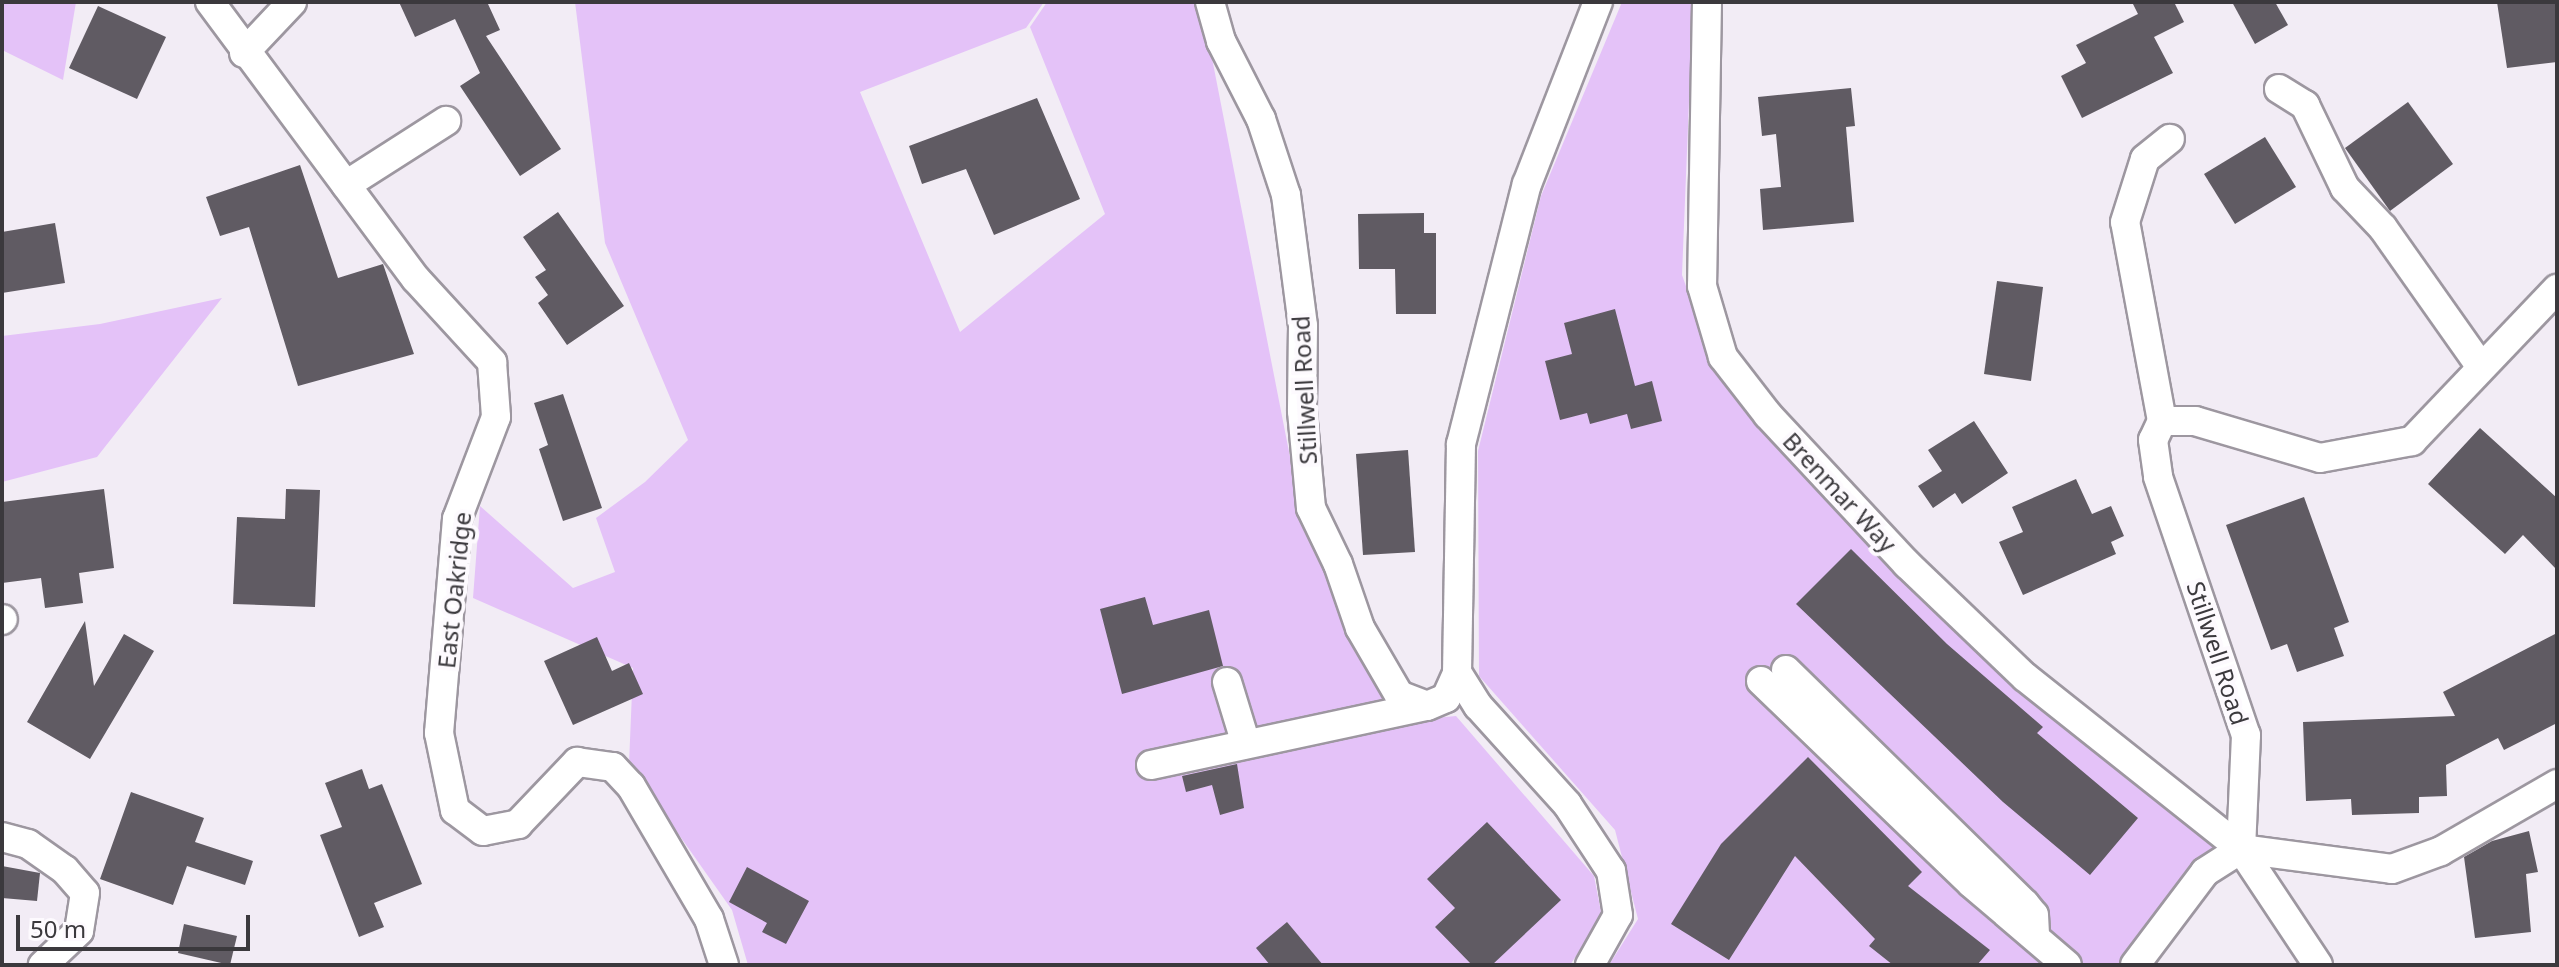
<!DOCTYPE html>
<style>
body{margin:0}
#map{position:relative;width:2559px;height:967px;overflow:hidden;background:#f2ecf5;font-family:"Noto Sans",sans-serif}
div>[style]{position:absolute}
.green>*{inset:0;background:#e4c2f8}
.building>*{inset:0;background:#605b63}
.roads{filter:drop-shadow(2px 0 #9d97a0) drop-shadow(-2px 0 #9d97a0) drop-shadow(0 2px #9d97a0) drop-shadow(0 -2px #9d97a0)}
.street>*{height:28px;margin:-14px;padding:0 14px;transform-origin:14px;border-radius:14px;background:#fff}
span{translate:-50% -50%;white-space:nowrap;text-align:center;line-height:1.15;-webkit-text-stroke:8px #fdfafe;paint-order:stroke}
.street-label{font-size:24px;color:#3b393d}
.frame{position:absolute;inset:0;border:4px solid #3b393d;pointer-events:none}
.scale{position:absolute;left:16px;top:915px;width:234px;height:36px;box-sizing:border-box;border:4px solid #3b393d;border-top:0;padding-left:10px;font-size:24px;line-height:28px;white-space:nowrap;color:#3b393d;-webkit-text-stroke:6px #fdfafe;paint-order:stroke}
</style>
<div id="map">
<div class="green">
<div style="clip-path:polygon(2px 2px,76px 2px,63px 80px,2px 50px)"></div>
<div style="clip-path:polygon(575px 2px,1044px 2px,1026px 28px,860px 92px,960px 332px,1105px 214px,1030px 27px,1047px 2px,1201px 2px,1300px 508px,1404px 721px,1456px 716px,1594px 876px,1602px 917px,1570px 965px,748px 965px,732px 910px,629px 764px,633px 668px,473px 598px,480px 506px,573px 588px,615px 572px,596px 518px,645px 482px,688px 440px,605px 243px)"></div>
<div style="clip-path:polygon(1622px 2px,1693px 2px,1682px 275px,1712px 359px,1761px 423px,2227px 849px,2128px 965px,1609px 965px,1638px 919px,1615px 830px,1479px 676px,1478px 451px,1541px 196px)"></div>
<div style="clip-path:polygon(222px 298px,97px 457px,2px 482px,2px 336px,100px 324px)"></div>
</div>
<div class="building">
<div style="clip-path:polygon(399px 2px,492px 2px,488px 4px,500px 30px,486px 36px,561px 149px,520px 176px,460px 86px,480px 73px,455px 19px,415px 37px)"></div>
<div style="clip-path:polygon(2132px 2px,2174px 2px,2184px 22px,2154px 37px,2173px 73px,2082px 118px,2061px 76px,2086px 63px,2076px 45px,2138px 14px)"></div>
<div style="clip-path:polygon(2232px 2px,2275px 2px,2288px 25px,2255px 44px)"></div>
<div style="clip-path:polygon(2497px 2px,2557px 2px,2557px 62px,2507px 68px)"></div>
<div style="clip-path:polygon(98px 6px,166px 37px,137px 99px,69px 68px)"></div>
<div style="clip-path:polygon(1851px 88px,1855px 126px,1846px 127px,1854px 222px,1763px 230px,1760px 189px,1781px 187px,1776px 134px,1762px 136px,1758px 97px)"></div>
<div style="clip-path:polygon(1037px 98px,1080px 199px,994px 235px,966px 169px,922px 184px,909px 146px)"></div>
<div style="clip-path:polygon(2408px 102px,2453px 164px,2390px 211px,2345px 148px)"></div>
<div style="clip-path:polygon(2265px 137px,2296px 187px,2235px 224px,2204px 174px)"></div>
<div style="clip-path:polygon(300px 165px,338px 278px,383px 264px,414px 354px,298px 386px,249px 227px,220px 236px,206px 197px)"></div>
<div style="clip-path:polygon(558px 212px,624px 306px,567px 345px,538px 303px,548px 295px,535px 277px,546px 270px,523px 237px)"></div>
<div style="clip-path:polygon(1424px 213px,1424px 233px,1436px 233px,1436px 314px,1396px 314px,1395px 269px,1359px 269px,1358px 214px)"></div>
<div style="clip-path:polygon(55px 223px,65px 283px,2px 293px,2px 232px)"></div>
<div style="clip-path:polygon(1997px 281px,2043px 287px,2031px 381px,1984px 374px)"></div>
<div style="clip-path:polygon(1615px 309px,1635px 386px,1652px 381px,1662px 421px,1631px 429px,1627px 414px,1590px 424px,1587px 413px,1560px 420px,1545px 361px,1572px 354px,1564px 323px)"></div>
<div style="clip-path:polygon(563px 394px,602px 508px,563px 521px,539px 449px,548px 445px,534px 403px)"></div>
<div style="clip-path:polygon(1974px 421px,2008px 473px,1962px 504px,1955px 493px,1933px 508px,1918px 486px,1942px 471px,1928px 450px)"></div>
<div style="clip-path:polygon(2480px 428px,2557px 498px,2557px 570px,2523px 535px,2505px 554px,2428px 484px)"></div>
<div style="clip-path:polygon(1408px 450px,1415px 552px,1363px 555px,1356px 454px)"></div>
<div style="clip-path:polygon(2076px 479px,2092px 514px,2111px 506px,2124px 536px,2111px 542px,2116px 554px,2023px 595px,1999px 542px,2023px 532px,2012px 507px)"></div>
<div style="clip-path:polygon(104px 489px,114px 568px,79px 573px,83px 603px,45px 608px,41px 578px,2px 583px,2px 502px)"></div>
<div style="clip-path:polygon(286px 489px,320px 490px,315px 607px,233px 604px,237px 517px,285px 519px)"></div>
<div style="clip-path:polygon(2304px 497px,2349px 622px,2334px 628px,2344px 656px,2297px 672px,2287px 644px,2271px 650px,2226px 525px)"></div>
<div style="clip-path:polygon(1851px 549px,1947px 644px,2043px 727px,2037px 733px,2138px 818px,2090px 875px,2003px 802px,1796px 604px)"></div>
<div style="clip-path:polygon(1145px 597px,1153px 625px,1209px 610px,1223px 666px,1122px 694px,1100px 609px)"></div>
<div style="clip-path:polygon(85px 621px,94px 686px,124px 634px,154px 651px,90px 759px,27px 722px)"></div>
<div style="clip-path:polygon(2557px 633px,2557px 723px,2504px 750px,2498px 738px,2446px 765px,2447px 796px,2419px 797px,2419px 813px,2352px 815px,2351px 799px,2306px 801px,2303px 722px,2455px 716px,2443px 692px)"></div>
<div style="clip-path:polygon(597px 637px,612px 671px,629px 663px,643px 694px,573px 725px,544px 661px)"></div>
<div style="clip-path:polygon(1808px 757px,1922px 872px,1908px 886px,1990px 950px,1977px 965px,1893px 965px,1869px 946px,1875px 939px,1795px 856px,1729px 960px,1671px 924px,1721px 844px)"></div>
<div style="clip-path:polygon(1237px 764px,1244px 808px,1220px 815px,1212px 785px,1186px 792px,1182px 776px)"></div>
<div style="clip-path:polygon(362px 769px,369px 789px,382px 784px,422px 884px,374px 903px,384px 927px,359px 937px,320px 835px,342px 827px,325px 783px)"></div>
<div style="clip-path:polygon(131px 792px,204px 818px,195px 842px,253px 861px,245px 885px,187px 866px,173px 905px,100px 879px)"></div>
<div style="clip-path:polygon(1487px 822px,1561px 900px,1492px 965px,1472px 965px,1435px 927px,1455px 908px,1427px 879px)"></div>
<div style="clip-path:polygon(2529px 831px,2538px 872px,2526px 874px,2531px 932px,2475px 938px,2464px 857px,2492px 841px)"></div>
<div style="clip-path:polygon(2px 866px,40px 873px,37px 901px,2px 898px)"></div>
<div style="clip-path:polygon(747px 867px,809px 901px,786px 944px,762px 932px,767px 923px,729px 902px)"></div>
<div style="clip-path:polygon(1287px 922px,1323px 965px,1270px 965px,1256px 948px)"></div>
<div style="clip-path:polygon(184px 924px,237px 936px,230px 965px,178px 953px)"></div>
</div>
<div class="roads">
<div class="street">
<div style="left:210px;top:2px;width:345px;rotate:53.4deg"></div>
<div style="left:416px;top:279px;width:113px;rotate:47.5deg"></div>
<div style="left:492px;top:362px;width:55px;rotate:85.8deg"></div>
<div style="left:496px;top:417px;width:109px;rotate:110.9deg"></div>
<div style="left:457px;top:519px;width:215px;rotate:94.8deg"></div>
<div style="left:439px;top:733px;width:79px;rotate:78.3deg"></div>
<div style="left:455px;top:810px;width:35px;rotate:37deg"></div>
<div style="left:483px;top:831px;width:36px;rotate:-11deg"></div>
<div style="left:518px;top:824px;width:86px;rotate:-46.4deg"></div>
<div style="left:577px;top:762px;width:36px;rotate:8deg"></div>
<div style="left:613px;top:767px;width:26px;rotate:47deg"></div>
<div style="left:631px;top:786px;width:154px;rotate:59.6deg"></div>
<div style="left:709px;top:919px;width:48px;rotate:71.9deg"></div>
<div style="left:1210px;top:2px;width:41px;rotate:74.2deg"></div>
<div style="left:1221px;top:41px;width:88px;rotate:62.9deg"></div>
<div style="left:1261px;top:119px;width:80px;rotate:71.8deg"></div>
<div style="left:1286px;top:195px;width:132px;rotate:82.6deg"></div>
<div style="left:1303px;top:326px;width:85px;rotate:90.7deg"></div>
<div style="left:1302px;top:411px;width:97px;rotate:84.7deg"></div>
<div style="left:1311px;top:508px;width:62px;rotate:64.3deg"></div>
<div style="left:1338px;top:564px;width:68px;rotate:71deg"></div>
<div style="left:1360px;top:628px;width:78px;rotate:59.8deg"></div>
<div style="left:1399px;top:695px;width:30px;rotate:21deg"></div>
<div style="left:1427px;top:706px;width:21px;rotate:-23deg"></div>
<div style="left:1446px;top:698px;width:27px;rotate:-66deg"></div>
<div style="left:1707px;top:2px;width:284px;rotate:91deg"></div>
<div style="left:1702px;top:286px;width:74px;rotate:73.5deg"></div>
<div style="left:1723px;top:357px;width:73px;rotate:52.2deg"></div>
<div style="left:1768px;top:415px;width:204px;rotate:47deg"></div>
<div style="left:1907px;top:564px;width:163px;rotate:43.8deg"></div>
<div style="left:2025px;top:677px;width:276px;rotate:38.5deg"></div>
<div style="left:2241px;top:849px;width:152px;rotate:7.5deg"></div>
<div style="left:2392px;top:869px;width:52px;rotate:-20.2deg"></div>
<div style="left:2441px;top:851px;width:134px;rotate:-30deg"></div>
<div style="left:244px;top:53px;width:70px;rotate:-46.7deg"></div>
<div style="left:2279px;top:89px;width:31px;rotate:32deg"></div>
<div style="left:2305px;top:105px;width:92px;rotate:64.3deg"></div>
<div style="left:2345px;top:188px;width:55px;rotate:46.5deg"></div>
<div style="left:2383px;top:228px;width:170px;rotate:54.8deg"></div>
<div style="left:346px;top:185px;width:119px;rotate:-32.6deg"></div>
<div style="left:2162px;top:421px;width:21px;rotate:115deg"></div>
<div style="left:2153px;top:440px;width:37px;rotate:82deg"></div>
<div style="left:2158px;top:477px;width:273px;rotate:71.2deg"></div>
<div style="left:2246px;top:735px;width:114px;rotate:92.5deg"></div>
<div style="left:2241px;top:849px;width:139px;rotate:56.4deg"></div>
<div style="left:2162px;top:421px;width:33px"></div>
<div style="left:2195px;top:421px;width:130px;rotate:16.5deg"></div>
<div style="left:2320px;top:458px;width:94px;rotate:-10.5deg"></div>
<div style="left:2412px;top:441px;width:210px;rotate:-46.4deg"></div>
<div style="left:2162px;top:421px;width:202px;rotate:-100.5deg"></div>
<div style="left:2125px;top:222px;width:66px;rotate:-72.4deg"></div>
<div style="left:2145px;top:159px;width:32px;rotate:-39deg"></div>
<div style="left:2px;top:620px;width:1px;rotate:-45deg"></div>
<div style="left:1786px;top:670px;width:334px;rotate:44.4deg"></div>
<div style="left:2025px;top:904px;width:14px;rotate:51deg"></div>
<div style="left:2034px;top:915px;width:18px;rotate:87deg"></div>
<div style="left:1761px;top:681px;width:291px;rotate:43.9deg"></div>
<div style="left:1971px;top:883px;width:126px;rotate:40.5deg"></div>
<div style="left:1227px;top:682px;width:65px;rotate:73deg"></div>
<div style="left:1151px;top:765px;width:281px;rotate:-12.1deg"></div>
<div style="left:2px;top:837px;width:27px;rotate:15deg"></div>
<div style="left:28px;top:844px;width:45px;rotate:35.1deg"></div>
<div style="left:65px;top:870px;width:30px;rotate:49deg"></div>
<div style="left:85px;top:893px;width:38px;rotate:99deg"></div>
<div style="left:79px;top:931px;width:50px;rotate:136.6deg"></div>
<div style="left:1590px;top:965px;width:57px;rotate:-60.8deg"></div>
<div style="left:1618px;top:915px;width:45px;rotate:-99deg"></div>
<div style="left:1611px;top:871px;width:80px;rotate:-123.3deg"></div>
<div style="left:1567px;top:804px;width:132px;rotate:-132.2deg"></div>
<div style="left:1478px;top:706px;width:39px;rotate:-122deg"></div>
<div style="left:1457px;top:673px;width:229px;rotate:-89deg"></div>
<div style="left:1461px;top:444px;width:268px;rotate:-75.8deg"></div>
<div style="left:1527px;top:184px;width:195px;rotate:-68.7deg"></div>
<div style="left:2135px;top:965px;width:116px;rotate:-53deg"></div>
<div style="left:2205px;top:872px;width:43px;rotate:-32.6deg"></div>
</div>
</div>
<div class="street-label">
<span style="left:1304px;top:390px;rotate:-93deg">Stillwell Road</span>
<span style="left:1840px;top:492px;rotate:47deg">Brenmar Way</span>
<span style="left:454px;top:590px;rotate:-84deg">East Oakridge</span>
<span style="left:2218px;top:653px;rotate:72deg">Stillwell Road</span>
</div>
<div class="frame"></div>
<div class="scale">50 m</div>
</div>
